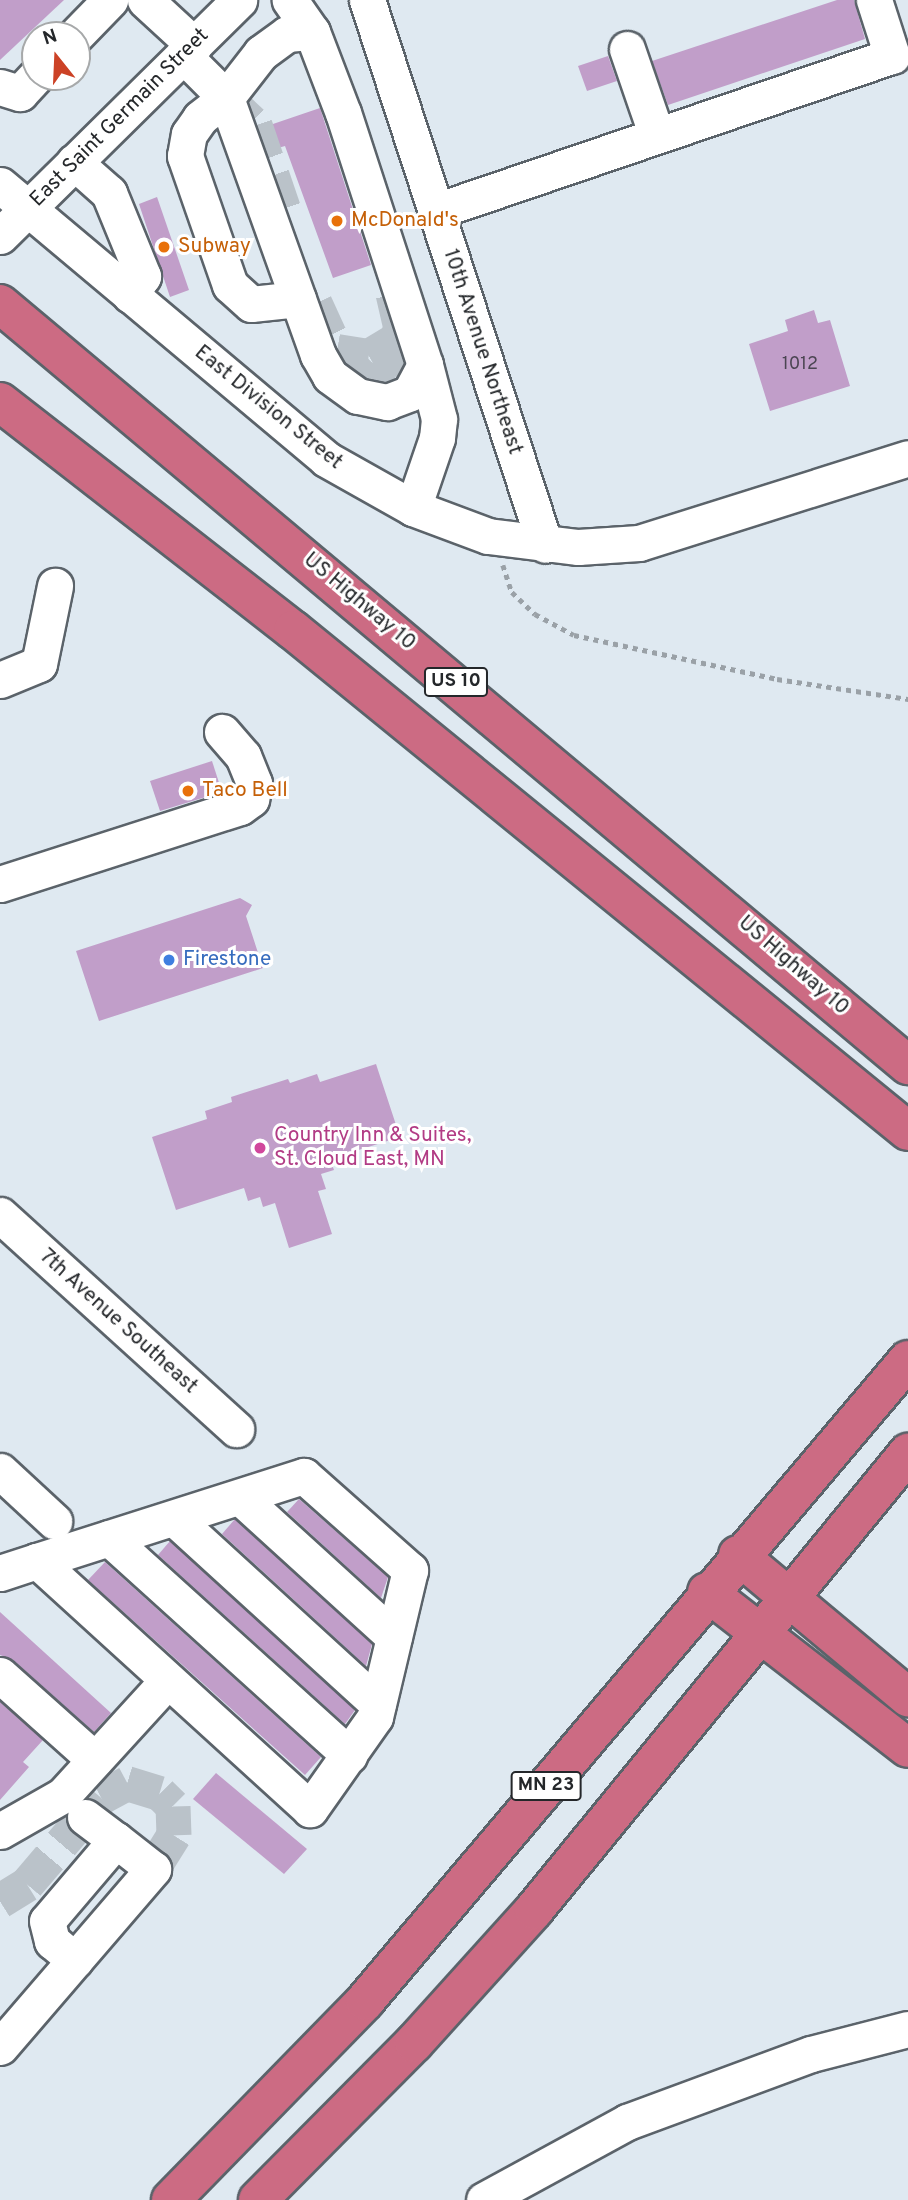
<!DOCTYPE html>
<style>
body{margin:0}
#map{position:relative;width:908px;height:2200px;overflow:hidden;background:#dfe9f1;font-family:Overpass,sans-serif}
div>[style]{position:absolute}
.building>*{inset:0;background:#c19ec9}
.minor-tunnel>*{height:35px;margin-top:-17.5px;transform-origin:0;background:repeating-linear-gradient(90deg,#bac2c9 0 35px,transparent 0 53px)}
.path>*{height:4.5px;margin-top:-2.25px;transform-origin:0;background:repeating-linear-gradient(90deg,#9aa1a7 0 5px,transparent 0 10px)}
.roads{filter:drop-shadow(2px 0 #5b636a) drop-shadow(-2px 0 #5b636a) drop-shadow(0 2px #5b636a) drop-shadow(0 -2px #5b636a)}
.minor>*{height:35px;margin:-17.5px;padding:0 17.5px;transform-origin:17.5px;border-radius:17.5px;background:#fff}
.highway>*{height:38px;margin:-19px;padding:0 19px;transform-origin:19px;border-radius:19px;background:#cc6b83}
.dots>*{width:19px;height:19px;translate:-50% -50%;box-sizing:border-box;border:4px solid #fff;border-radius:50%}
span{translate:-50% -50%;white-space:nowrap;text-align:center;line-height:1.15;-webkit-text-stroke:6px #fff;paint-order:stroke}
.number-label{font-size:18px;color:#4b4552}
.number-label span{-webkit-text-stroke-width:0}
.shield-label span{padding:2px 5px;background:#fff;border:2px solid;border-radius:5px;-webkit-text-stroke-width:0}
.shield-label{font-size:19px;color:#24272a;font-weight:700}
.street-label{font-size:21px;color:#24272a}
.food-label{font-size:21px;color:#c56008}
.left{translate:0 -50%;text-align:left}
.shop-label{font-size:21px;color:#366cbe}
.hotel-label{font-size:21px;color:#b23c85}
.north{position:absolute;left:21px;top:21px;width:70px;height:70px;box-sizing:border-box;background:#fff;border:2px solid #a7a9aa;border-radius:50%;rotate:342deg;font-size:19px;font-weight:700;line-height:28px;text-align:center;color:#24272a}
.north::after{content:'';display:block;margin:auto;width:24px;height:32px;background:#cc4226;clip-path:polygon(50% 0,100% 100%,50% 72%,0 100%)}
</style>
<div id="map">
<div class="building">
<div style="clip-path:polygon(0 0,64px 0,0 60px)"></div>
<div style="clip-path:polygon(837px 0,854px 0,865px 39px,668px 105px,652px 61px)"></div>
<div style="clip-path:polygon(608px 56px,617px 81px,587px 91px,578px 66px)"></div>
<div style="clip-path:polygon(320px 108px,371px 265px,333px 278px,285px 146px,278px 148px,270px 125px)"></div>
<div style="clip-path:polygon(157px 197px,189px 290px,170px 297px,139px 204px)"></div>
<div style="clip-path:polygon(814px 310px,818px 323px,830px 320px,850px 386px,770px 411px,749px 344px,788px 331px,785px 320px)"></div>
<div style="clip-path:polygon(212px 761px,222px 792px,160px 811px,150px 781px)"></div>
<div style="clip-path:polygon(240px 898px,252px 905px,246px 916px,263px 968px,99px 1021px,76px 951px)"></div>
<div style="clip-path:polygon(376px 1064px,400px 1137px,330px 1159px,334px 1170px,321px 1174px,326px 1189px,318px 1191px,332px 1234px,289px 1248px,275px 1203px,263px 1207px,260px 1197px,248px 1201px,244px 1188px,176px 1210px,152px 1137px,207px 1119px,205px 1111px,232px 1102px,231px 1097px,288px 1079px,290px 1083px,317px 1074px,320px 1082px)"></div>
<div style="clip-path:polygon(299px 1499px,388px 1577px,381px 1598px,287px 1512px)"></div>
<div style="clip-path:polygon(235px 1519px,372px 1644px,366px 1666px,222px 1534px)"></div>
<div style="clip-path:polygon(170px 1541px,355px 1710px,345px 1724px,158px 1555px)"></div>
<div style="clip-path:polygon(105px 1562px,321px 1757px,305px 1775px,88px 1580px)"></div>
<div style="clip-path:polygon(0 1612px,111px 1713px,94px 1732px,13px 1660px,0 1655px)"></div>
<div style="clip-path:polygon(0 1702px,43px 1740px,23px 1762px,29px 1767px,0 1800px)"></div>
<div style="clip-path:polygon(216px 1773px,307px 1849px,284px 1874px,193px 1799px)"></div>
</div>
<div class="minor-tunnel">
<div style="left:226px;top:98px;width:40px;rotate:43deg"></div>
<div style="left:255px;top:125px;width:96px;rotate:71.2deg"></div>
<div style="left:315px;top:303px;width:53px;rotate:65.4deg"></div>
<div style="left:337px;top:351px;width:32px;rotate:9deg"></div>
<div style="left:369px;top:356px;width:31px;rotate:-31deg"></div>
<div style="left:396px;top:340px;width:13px;rotate:-67deg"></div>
<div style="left:401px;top:328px;width:36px;rotate:-103deg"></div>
<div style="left:337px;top:351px;width:36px;rotate:46deg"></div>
<div style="left:362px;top:377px;width:18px;rotate:16deg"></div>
<div style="left:379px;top:382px;width:17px;rotate:-21deg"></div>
<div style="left:395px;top:376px;width:17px;rotate:-54deg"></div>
<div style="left:405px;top:362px;width:34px;rotate:-97deg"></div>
<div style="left:0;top:1901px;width:32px;rotate:-32deg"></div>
<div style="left:27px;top:1884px;width:114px;rotate:-49.6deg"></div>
<div style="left:101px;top:1797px;width:30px;rotate:-28deg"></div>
<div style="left:127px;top:1783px;width:34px;rotate:17deg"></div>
<div style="left:160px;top:1793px;width:18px;rotate:45deg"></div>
<div style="left:173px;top:1806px;width:29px;rotate:88deg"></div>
<div style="left:174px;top:1835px;width:40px;rotate:122deg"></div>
</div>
<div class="path">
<div style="left:503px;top:565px;width:28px;rotate:72deg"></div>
<div style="left:512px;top:592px;width:32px;rotate:44deg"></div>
<div style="left:535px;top:614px;width:44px;rotate:28.3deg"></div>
<div style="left:574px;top:635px;width:208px;rotate:12.2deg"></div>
<div style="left:777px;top:679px;width:133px;rotate:8.7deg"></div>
</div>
<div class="roads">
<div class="minor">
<div style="left:145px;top:0;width:67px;rotate:42.6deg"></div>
<div style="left:367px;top:0;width:573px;rotate:71.91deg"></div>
<div style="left:76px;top:35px;width:49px;rotate:-45.8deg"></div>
<div style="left:627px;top:49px;width:89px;rotate:71deg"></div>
<div style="left:183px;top:55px;width:61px;rotate:45deg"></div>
<div style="left:226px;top:98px;width:273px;rotate:70.3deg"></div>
<div style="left:318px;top:355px;width:24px;rotate:60deg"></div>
<div style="left:330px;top:376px;width:34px;rotate:36deg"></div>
<div style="left:358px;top:396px;width:30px;rotate:12deg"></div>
<div style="left:387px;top:402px;width:25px;rotate:-21deg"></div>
<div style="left:410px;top:393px;width:32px;rotate:-62deg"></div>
<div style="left:425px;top:365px;width:265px;rotate:-108deg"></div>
<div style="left:343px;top:113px;width:87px;rotate:-110.9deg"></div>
<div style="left:312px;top:32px;width:39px;rotate:-125deg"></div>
<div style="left:0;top:87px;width:21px;rotate:17deg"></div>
<div style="left:20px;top:93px;width:22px;rotate:-47deg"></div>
<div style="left:74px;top:162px;width:47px;rotate:41.5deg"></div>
<div style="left:109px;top:193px;width:90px;rotate:67.7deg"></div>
<div style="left:143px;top:276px;width:23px;rotate:124deg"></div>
<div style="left:0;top:185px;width:426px;rotate:40deg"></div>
<div style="left:326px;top:459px;width:100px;rotate:29.4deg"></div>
<div style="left:413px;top:508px;width:80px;rotate:20.5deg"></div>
<div style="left:488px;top:536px;width:91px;rotate:7deg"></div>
<div style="left:578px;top:547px;width:61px;rotate:-3.8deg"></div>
<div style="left:639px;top:543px;width:282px;rotate:-17.5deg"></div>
<div style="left:436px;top:211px;width:482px;rotate:-18.8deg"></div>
<div style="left:892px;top:56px;width:59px;rotate:-107.8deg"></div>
<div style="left:0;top:236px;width:336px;rotate:-44.6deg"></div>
<div style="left:298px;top:299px;width:47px;rotate:173.9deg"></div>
<div style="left:251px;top:304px;width:28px;rotate:-138deg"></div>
<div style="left:230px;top:285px;width:137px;rotate:-109.2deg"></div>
<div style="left:185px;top:156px;width:22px;rotate:-80deg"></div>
<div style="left:189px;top:134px;width:19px;rotate:-55deg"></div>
<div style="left:200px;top:118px;width:33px;rotate:-38deg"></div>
<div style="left:226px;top:98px;width:57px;rotate:-52.1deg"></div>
<div style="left:261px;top:53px;width:32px;rotate:-36deg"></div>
<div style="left:287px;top:34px;width:25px;rotate:-5deg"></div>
<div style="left:413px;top:508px;width:74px;rotate:-71.1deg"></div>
<div style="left:437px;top:438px;width:19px;rotate:-84deg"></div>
<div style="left:439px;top:419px;width:56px;rotate:-104.5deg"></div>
<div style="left:0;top:680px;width:42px;rotate:-22.3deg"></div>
<div style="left:39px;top:664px;width:80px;rotate:-78.4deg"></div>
<div style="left:0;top:884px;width:252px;rotate:-17.8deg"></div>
<div style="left:240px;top:807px;width:14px;rotate:-36deg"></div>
<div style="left:251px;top:799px;width:16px;rotate:-79deg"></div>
<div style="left:254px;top:783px;width:29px;rotate:-112deg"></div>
<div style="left:243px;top:756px;width:32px;rotate:-131deg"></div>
<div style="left:0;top:1215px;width:319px;rotate:42.2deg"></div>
<div style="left:0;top:1471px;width:74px;rotate:42.8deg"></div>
<div style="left:304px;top:1476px;width:142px;rotate:41.6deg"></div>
<div style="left:410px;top:1570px;width:151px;rotate:103.4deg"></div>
<div style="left:375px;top:1717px;width:113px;rotate:125.2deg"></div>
<div style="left:310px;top:1809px;width:369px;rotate:-137.7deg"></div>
<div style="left:37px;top:1561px;width:280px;rotate:-17.7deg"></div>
<div style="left:240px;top:1497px;width:208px;rotate:42.3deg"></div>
<div style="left:174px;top:1518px;width:276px;rotate:42.4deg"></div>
<div style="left:109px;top:1538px;width:324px;rotate:42.1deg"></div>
<div style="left:0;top:1573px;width:39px;rotate:-18deg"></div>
<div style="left:0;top:1675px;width:127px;rotate:41.8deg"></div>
<div style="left:85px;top:1817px;width:39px;rotate:37deg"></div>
<div style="left:0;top:1831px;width:73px;rotate:-29.7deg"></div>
<div style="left:63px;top:1795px;width:154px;rotate:-47.6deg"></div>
<div style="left:0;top:2047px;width:235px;rotate:-49.3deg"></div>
<div style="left:153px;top:1869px;width:47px;rotate:-141.9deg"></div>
<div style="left:116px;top:1840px;width:106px;rotate:130.4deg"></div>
<div style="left:47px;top:1921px;width:21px;rotate:76deg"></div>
<div style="left:52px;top:1941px;width:30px;rotate:40deg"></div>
<div style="left:484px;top:2200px;width:163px;rotate:-28.6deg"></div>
<div style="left:627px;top:2122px;width:196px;rotate:-20.3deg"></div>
<div style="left:811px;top:2054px;width:100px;rotate:-14.5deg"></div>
</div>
<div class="highway">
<div style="left:0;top:304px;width:1185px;rotate:39.97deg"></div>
<div style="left:0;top:402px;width:371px;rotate:37.9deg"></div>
<div style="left:293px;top:630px;width:793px;rotate:39.17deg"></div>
<div style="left:738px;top:1555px;width:222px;rotate:39.9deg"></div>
<div style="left:707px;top:1592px;width:254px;rotate:37.8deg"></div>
<div style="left:171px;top:2200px;width:278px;rotate:-45.7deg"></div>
<div style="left:365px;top:2001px;width:840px;rotate:-49.73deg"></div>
<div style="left:258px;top:2200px;width:221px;rotate:-45.2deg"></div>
<div style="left:414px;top:2043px;width:179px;rotate:-47.9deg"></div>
<div style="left:534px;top:1910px;width:591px;rotate:-50.7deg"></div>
</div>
</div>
<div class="dots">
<div style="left:337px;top:221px;background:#e8710a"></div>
<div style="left:164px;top:247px;background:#e8710a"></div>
<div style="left:188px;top:791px;background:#e8710a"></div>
<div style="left:169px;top:960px;background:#3f7fe0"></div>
<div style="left:260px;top:1148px;background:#d1479c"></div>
</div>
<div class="number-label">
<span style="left:800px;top:365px">1012</span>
</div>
<div class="shield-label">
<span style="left:456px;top:682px">US 10</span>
<span style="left:546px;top:1786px">MN 23</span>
</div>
<div class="street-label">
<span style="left:120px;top:118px;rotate:-45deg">East Saint Germain Street</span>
<span style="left:482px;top:352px;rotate:72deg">10th Avenue Northeast</span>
<span style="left:268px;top:408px;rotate:39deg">East Division Street</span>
<span style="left:359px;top:602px;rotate:40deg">US Highway 10</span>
<span style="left:793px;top:966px;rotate:41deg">US Highway 10</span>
<span style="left:118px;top:1322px;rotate:42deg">7th Avenue Southeast</span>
</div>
<div class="food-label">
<span class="left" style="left:351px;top:221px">McDonald's</span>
<span class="left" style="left:178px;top:247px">Subway</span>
<span class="left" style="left:202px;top:791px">Taco Bell</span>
</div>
<div class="shop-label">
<span class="left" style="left:183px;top:960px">Firestone</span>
</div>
<div class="hotel-label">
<span class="left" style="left:274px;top:1148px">Country Inn &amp; Suites,<br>St. Cloud East, MN</span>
</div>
<div class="north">N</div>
</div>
